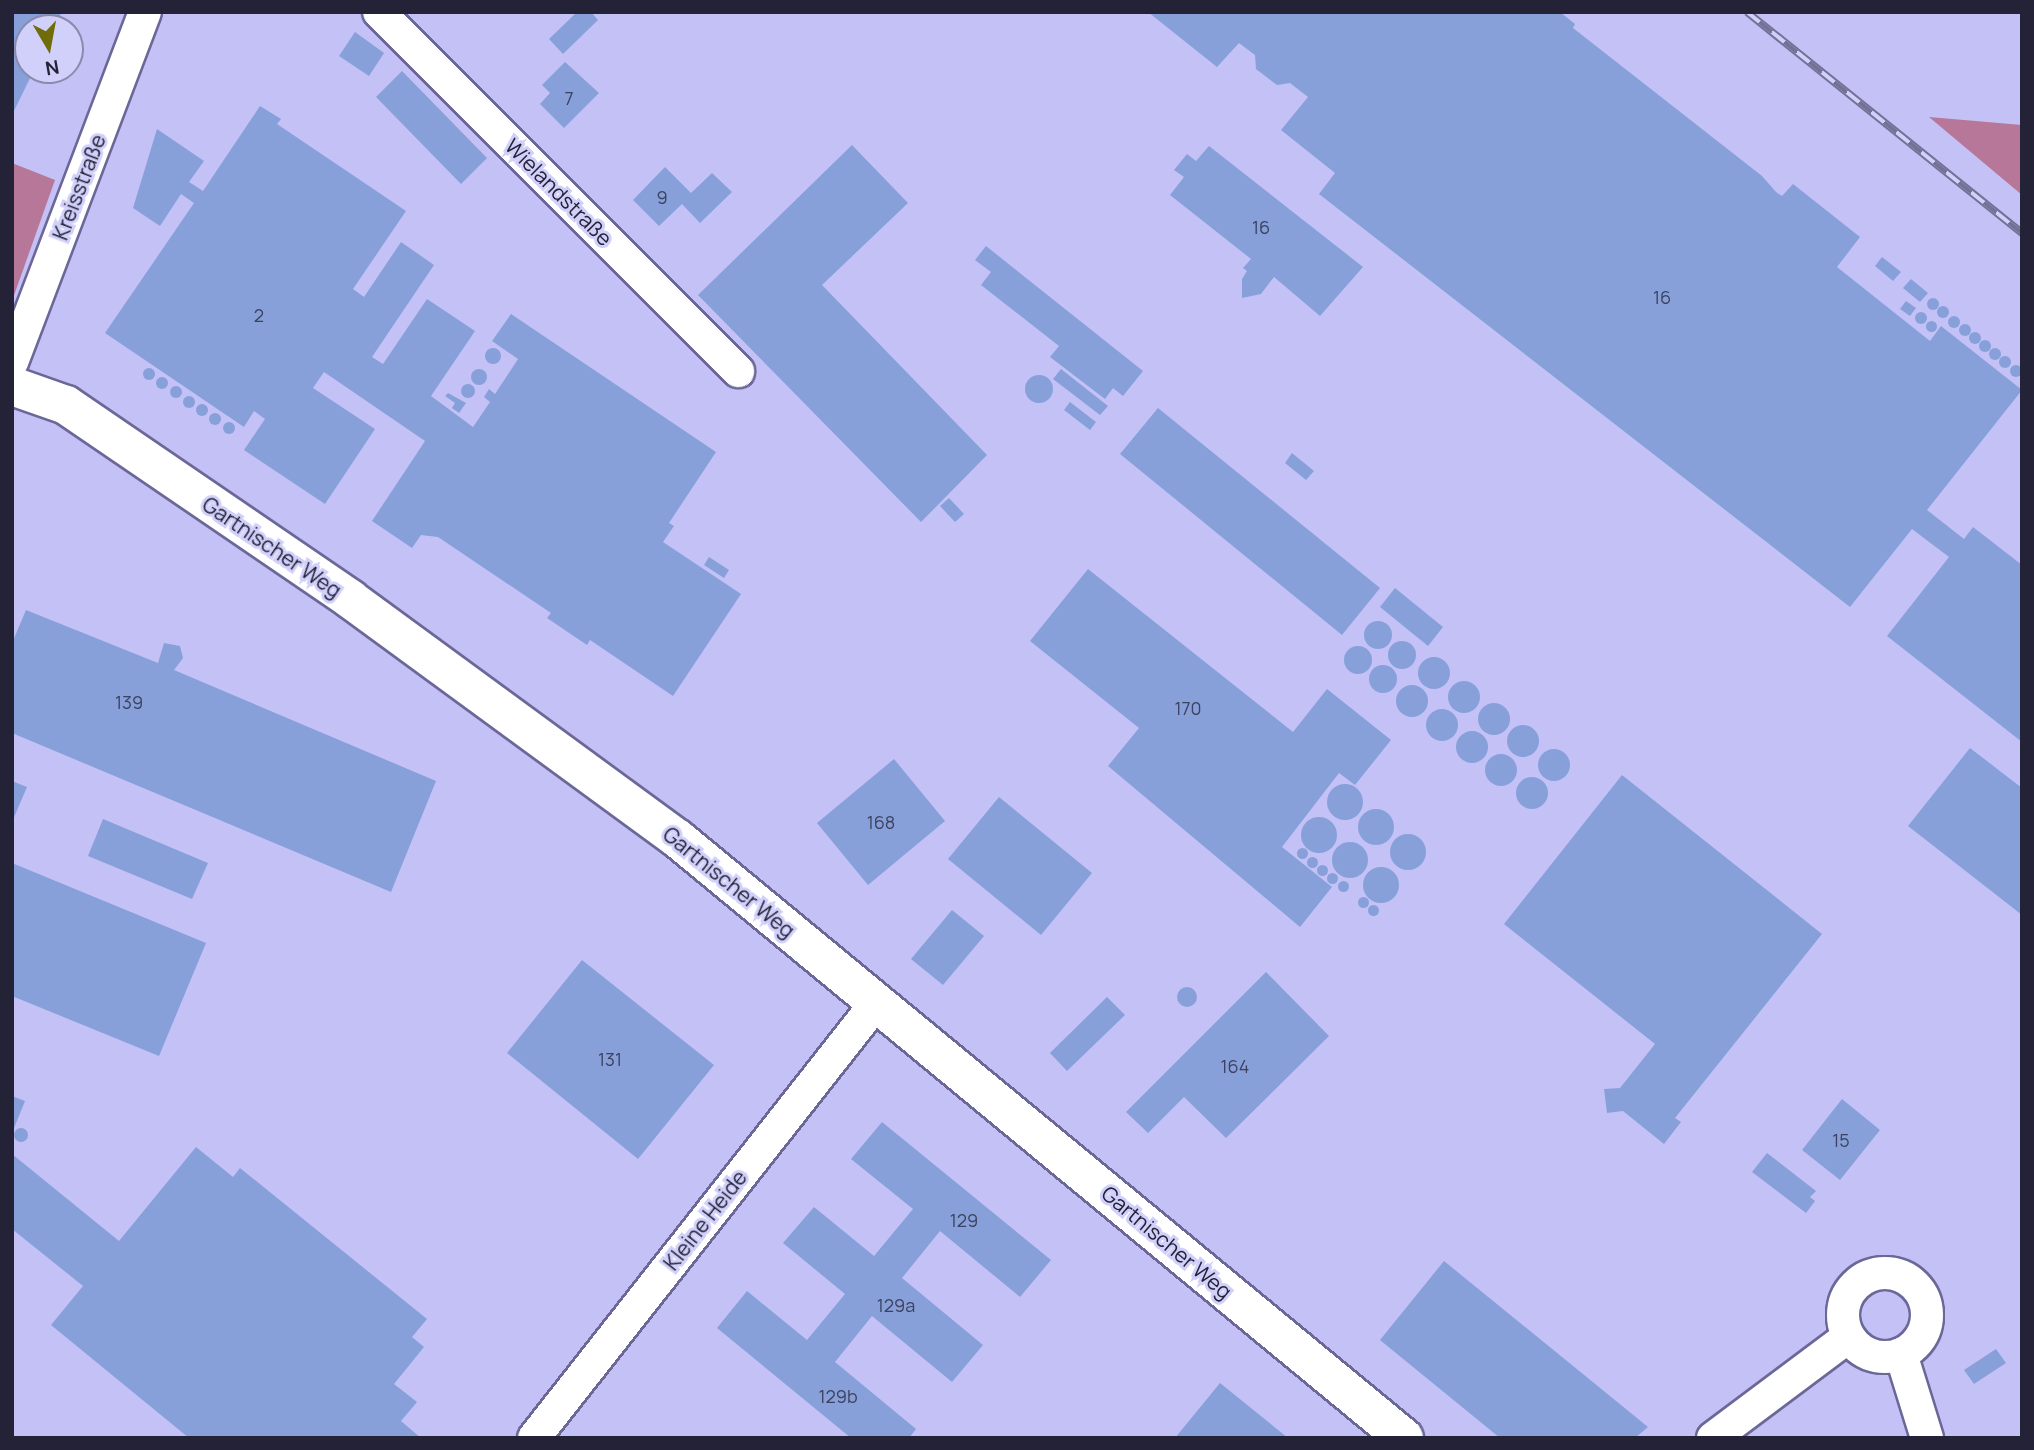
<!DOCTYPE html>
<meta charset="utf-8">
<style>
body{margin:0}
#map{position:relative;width:2034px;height:1450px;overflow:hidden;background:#c4c1f7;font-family:Manrope,sans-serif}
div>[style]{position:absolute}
.forest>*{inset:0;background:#b67799}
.building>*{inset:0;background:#87a0da}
.round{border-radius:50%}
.roads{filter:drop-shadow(2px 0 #6b6898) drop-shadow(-2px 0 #6b6898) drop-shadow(0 2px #6b6898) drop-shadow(0 -2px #6b6898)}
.street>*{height:32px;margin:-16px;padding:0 16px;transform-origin:16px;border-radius:16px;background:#fff}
.street>.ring{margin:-16px;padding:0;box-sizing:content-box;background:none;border:32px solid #fff;border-radius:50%}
.secondary>*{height:38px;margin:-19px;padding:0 19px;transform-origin:19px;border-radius:19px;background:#fff}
.rail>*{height:8px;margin-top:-4px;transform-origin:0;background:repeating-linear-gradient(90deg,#d1d0fb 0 16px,#737196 0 32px);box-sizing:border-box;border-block:2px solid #737196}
span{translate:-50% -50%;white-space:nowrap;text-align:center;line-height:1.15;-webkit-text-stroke:6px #d1d0fb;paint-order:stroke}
.number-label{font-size:18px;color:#3c425f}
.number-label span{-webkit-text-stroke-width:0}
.street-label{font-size:21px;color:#232236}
.frame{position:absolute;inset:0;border:14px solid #232236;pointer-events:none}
.north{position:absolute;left:14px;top:14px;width:70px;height:70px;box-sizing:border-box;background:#d1d0fb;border:2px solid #8b8aac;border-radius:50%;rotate:170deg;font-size:19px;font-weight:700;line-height:28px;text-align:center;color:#232236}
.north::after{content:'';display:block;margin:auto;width:24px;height:32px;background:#716c0a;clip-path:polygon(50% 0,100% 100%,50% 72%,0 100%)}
</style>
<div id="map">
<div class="forest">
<div style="clip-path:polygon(1929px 117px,2022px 125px,2022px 195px)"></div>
<div style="clip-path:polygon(12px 163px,55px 180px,12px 301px)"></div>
</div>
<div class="building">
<div style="clip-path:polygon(12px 12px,62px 12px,59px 17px,73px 23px,71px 28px,28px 28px,28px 70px,34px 70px,12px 115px)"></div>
<div style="clip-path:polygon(577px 12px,591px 12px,598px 20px,563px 54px,549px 39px)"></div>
<div style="clip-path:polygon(1148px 12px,1560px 12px,1575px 24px,1573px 28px,1762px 176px,1776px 192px,1782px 196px,1793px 184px,1860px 237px,1837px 267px,1930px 341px,1941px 326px,2022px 390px,1927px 510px,1964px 539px,1973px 527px,2022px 565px,2022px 742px,1887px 636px,1949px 557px,1912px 529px,1850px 607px,1319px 194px,1335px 173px,1281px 130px,1308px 97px,1290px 83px,1277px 85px,1256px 69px,1255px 55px,1239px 43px,1217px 67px)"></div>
<div style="clip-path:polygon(355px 32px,384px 53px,369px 76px,339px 56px)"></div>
<div style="clip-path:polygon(565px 62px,599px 93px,564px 128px,540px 104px,550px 93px,542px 85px)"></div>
<div style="clip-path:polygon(402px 71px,487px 158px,461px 184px,376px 97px)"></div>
<div style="clip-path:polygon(260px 106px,281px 119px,277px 124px,406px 211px,353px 289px,364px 297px,401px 242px,434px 265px,372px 357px,383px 364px,427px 299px,475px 331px,431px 396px,473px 427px,490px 402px,484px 397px,489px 389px,495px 394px,518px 359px,492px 341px,511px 314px,716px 452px,669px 523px,674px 526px,663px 542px,741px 594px,673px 696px,590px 640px,587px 645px,547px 618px,551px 613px,438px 537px,421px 535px,412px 548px,372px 521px,425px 441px,324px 372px,313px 388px,375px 429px,325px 504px,244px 450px,265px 419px,254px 411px,244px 427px,105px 333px,194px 203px,181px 194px,160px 226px,133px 208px,157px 129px,204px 161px,189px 182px,203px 191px)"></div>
<div style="clip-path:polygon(852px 145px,908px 203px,822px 285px,987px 455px,921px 522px,698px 295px)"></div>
<div style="clip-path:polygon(1209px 146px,1363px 267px,1320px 316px,1274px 277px,1261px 294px,1242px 298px,1242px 279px,1247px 271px,1243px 268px,1251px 259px,1170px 195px,1184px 177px,1174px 170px,1187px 154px,1196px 161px)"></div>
<div style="clip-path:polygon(665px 167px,691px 193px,712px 173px,732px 192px,700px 223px,682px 204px,659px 226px,633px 200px)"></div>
<div style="clip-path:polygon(986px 246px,1143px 371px,1123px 396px,1113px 388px,1105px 399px,1050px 357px,1059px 346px,981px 285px,991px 272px,975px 260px)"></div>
<div style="clip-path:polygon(1882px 257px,1901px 272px,1893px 281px,1875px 266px)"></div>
<div style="clip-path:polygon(1911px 279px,1928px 293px,1920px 302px,1903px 288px)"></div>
<div class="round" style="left:1927px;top:298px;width:12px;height:12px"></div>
<div style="clip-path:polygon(1906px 301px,1916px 308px,1910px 316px,1900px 309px)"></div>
<div class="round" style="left:1937px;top:306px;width:12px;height:12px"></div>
<div class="round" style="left:1915px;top:312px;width:12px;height:12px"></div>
<div class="round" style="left:1948px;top:316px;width:12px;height:12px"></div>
<div class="round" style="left:1925.5px;top:320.5px;width:11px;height:11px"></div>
<div class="round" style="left:1959px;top:324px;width:12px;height:12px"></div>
<div class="round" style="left:1969px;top:332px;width:12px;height:12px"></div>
<div class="round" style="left:1979px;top:340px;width:12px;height:12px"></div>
<div class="round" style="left:1989px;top:348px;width:12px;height:12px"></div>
<div class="round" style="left:485px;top:348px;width:16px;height:16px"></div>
<div class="round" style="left:1999px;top:356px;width:12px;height:12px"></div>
<div class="round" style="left:2010px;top:365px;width:12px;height:12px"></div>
<div class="round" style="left:143px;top:368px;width:12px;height:12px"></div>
<div style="clip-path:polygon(1061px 369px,1108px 406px,1100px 415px,1053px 379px)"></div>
<div class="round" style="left:471px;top:369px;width:16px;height:16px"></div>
<div class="round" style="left:1025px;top:375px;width:28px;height:28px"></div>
<div class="round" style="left:156px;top:377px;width:12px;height:12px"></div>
<div class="round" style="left:461px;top:384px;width:14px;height:14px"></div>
<div class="round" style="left:170px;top:386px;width:12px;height:12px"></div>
<div style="clip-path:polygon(448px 393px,466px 403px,459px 413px,452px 408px,455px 403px,445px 396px)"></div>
<div class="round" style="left:183px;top:396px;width:12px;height:12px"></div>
<div style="clip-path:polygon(1070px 402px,1096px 422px,1090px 430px,1064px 410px)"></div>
<div class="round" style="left:196px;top:404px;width:12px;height:12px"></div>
<div style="clip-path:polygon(1158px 408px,1380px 588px,1342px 635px,1120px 454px)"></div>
<div class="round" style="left:209px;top:413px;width:12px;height:12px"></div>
<div class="round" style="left:223px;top:422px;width:12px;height:12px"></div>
<div style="clip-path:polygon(1292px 453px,1314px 471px,1306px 480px,1285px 463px)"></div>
<div style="clip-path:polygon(949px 498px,964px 514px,955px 522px,940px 506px)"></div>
<div style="clip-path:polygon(709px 557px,729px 570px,724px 578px,704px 565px)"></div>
<div style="clip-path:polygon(1088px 569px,1293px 732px,1327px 689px,1391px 740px,1355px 785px,1339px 773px,1282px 847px,1332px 887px,1300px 927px,1108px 766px,1139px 728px,1030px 641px)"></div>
<div style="clip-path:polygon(1395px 588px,1443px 627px,1428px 646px,1380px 607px)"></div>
<div style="clip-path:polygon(26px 610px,158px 663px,164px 643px,180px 646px,183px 658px,174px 670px,436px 781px,391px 892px,12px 733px,12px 643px)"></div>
<div class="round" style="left:1364px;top:621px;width:28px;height:28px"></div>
<div class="round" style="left:1388px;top:641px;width:28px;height:28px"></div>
<div class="round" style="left:1344px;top:646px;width:28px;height:28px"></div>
<div class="round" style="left:1418px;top:657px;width:32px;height:32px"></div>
<div class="round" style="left:1369px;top:665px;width:28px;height:28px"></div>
<div class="round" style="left:1448px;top:681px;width:32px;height:32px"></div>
<div class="round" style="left:1396px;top:685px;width:32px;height:32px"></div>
<div class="round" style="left:1478px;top:703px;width:32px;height:32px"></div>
<div class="round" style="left:1426px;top:709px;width:32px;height:32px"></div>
<div class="round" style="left:1507px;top:725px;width:32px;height:32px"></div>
<div class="round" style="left:1456px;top:731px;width:32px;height:32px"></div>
<div style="clip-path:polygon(1970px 748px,2022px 788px,2022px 915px,1908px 826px)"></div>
<div class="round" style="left:1538px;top:749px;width:32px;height:32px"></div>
<div class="round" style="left:1485px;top:754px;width:32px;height:32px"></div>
<div style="clip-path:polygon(894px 759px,945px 821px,868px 885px,817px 823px)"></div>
<div style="clip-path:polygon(1622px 775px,1822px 934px,1675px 1118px,1681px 1122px,1664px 1144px,1623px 1111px,1607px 1113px,1604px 1089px,1620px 1088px,1655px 1044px,1504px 924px)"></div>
<div class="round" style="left:1516px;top:777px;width:32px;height:32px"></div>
<div style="clip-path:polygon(12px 781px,27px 787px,12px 822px)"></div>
<div class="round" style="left:1327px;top:784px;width:36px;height:36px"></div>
<div style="clip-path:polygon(999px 797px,1092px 873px,1041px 935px,948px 859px)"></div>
<div class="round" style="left:1358px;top:809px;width:36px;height:36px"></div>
<div class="round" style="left:1301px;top:817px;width:36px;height:36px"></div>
<div style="clip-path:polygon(103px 819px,208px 863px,192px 899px,88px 856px)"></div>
<div class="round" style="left:1390px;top:834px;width:36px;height:36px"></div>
<div class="round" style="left:1332px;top:842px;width:36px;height:36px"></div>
<div class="round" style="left:1296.5px;top:847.5px;width:11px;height:11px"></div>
<div class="round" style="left:1306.5px;top:856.5px;width:11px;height:11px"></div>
<div style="clip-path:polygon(12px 863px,206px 943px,159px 1056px,12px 996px)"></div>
<div class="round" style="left:1316.5px;top:864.5px;width:11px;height:11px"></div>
<div class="round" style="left:1363px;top:867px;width:36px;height:36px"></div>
<div class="round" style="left:1326.5px;top:872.5px;width:11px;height:11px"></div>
<div class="round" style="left:1337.5px;top:880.5px;width:11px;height:11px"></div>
<div class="round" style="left:1357.5px;top:896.5px;width:11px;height:11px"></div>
<div class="round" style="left:1367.5px;top:904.5px;width:11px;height:11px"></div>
<div style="clip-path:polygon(952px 910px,984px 936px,943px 985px,911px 959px)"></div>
<div style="clip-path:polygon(582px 960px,714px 1065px,638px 1159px,507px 1053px)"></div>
<div style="clip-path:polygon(1266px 972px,1329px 1036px,1226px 1138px,1184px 1097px,1148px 1133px,1126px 1112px)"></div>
<div class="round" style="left:1177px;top:987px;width:20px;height:20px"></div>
<div style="clip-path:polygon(1107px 997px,1125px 1015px,1067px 1071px,1050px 1053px)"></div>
<div style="clip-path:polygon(12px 1096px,25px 1101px,12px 1133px)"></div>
<div style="clip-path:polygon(1842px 1099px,1880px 1130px,1840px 1180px,1802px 1150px)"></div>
<div style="clip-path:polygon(882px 1122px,1051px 1260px,1020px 1297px,940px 1231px,902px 1278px,983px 1345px,952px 1382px,872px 1316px,835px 1362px,916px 1429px,909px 1438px,851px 1438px,717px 1328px,747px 1291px,807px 1340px,845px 1294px,783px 1243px,814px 1207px,874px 1256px,913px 1209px,851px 1159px)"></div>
<div class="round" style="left:14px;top:1128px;width:14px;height:14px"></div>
<div style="clip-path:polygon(196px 1147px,233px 1177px,240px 1168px,427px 1319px,412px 1337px,424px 1347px,394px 1384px,417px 1402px,401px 1421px,421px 1438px,189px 1438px,51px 1325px,83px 1286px,12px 1229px,12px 1154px,119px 1241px)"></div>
<div style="clip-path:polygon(1767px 1153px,1816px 1191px,1810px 1197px,1815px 1201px,1806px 1213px,1752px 1172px)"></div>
<div style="clip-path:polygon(1444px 1261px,1648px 1427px,1635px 1438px,1500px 1438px,1380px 1340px)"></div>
<div style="clip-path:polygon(1996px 1349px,2006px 1363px,1974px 1384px,1964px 1370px)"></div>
<div style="clip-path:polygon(1220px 1383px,1288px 1438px,1175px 1438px)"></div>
</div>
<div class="roads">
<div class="street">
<div style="left:379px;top:12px;width:508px;rotate:45deg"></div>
<div style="left:12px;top:362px;width:374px;rotate:-69.2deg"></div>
<div class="ring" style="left:1843px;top:1273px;width:52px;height:52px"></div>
<div style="left:1901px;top:1354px;width:88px;rotate:72.8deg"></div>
<div style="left:534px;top:1438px;width:555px;rotate:-51.81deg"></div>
<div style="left:1713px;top:1438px;width:169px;rotate:-36.8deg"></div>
</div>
<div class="secondary">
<div style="left:12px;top:386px;width:57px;rotate:19.4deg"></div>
<div style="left:66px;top:405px;width:344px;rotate:34.3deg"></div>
<div style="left:350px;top:599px;width:406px;rotate:36.2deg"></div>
<div style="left:678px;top:839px;width:941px;rotate:39.52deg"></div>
</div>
</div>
<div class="rail">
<div style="left:1747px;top:12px;width:353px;rotate:38.8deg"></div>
</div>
<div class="number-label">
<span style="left:569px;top:98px">7</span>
<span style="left:662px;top:197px">9</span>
<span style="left:1261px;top:227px">16</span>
<span style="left:1662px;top:297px">16</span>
<span style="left:259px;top:315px">2</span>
<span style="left:129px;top:702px">139</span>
<span style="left:1188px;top:708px">170</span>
<span style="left:881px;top:822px">168</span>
<span style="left:610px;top:1059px">131</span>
<span style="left:1235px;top:1066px">164</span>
<span style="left:1841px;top:1140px">15</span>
<span style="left:964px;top:1220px">129</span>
<span style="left:896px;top:1305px">129a</span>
<span style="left:838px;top:1396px">129b</span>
</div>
<div class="street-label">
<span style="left:79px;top:187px;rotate:-69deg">Kreisstraße</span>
<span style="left:559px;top:192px;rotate:45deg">Wielandstraße</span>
<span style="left:272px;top:547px;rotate:34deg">Gartnischer Weg</span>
<span style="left:729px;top:882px;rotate:39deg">Gartnischer Weg</span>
<span style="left:705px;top:1220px;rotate:-52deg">Kleine Heide</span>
<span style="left:1167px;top:1242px;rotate:40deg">Gartnischer Weg</span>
</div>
<div class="frame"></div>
<div class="north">N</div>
</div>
